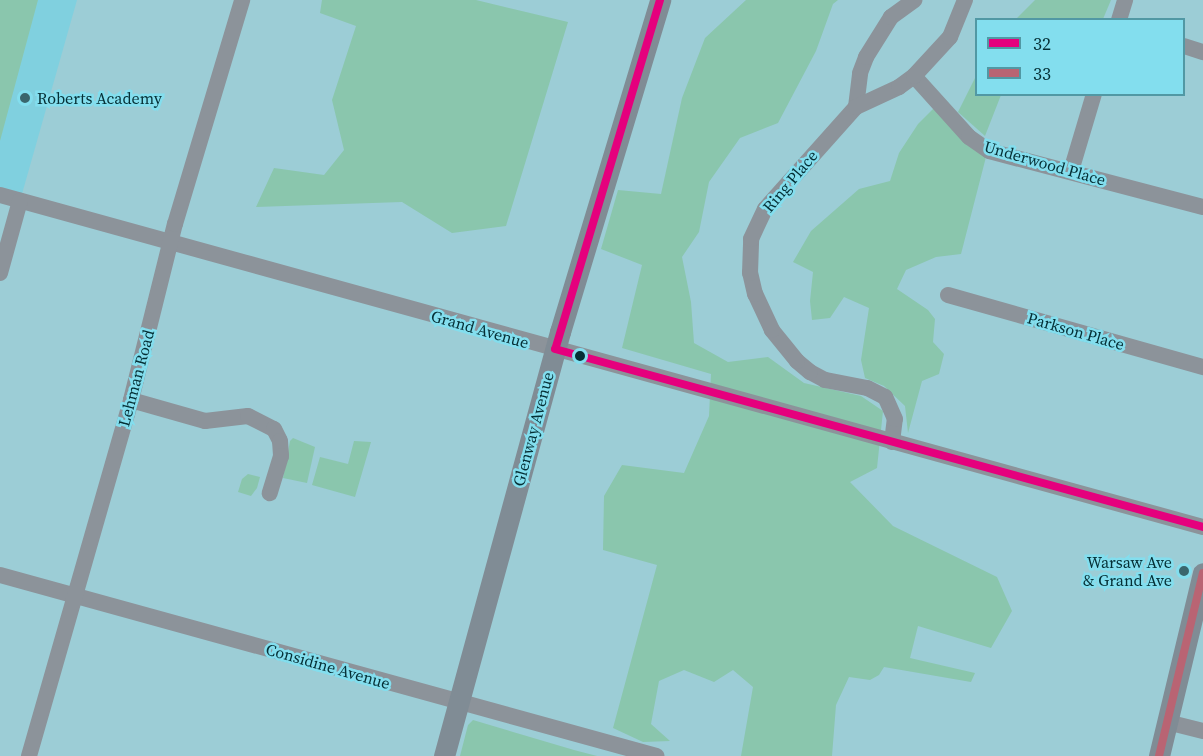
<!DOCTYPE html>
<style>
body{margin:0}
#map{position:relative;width:1203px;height:756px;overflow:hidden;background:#9ccdd6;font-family:"Source Serif 4",serif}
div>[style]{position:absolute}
.built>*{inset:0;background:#80d0df}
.green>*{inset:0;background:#8ac6ad}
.minor>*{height:16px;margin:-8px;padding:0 8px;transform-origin:8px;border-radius:8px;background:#8c939a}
.major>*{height:21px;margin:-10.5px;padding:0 10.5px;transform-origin:10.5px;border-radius:10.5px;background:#808c95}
.bus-1>*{height:8px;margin:-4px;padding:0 4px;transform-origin:4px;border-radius:4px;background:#e5007d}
.bus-2>*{height:8px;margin:-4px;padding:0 4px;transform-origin:4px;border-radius:4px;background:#b96473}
.dots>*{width:16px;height:16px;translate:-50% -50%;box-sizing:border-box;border:3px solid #83deee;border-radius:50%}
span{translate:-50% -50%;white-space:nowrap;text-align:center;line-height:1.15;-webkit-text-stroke:5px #83deee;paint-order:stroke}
.poi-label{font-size:16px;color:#052f35}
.left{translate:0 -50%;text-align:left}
.right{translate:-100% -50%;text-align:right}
.street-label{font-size:16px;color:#052f35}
.legend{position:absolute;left:975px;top:18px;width:210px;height:78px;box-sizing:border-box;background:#83deee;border:2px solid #5198a4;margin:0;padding:8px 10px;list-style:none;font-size:18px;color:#052f35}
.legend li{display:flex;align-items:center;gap:12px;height:30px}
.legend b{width:30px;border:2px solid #5198a4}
</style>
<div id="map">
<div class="built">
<div style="clip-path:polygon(0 0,77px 0,20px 201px,0 195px)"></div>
</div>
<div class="green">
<div style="clip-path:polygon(0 0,38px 0,0 141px)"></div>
<div style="clip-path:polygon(322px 0,476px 0,568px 22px,506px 226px,452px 233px,402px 202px,256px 207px,274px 168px,324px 175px,344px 150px,332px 100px,356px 26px,320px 13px)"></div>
<div style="clip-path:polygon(746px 0,838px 0,833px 4px,816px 51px,778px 123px,740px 138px,709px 182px,699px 232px,682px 257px,691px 302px,694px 343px,728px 362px,768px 357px,804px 383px,861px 396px,883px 411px,877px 468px,850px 482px,893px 526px,997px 577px,1012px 611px,991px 648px,918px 626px,910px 658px,975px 673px,971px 682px,884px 667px,879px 675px,870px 680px,849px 677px,836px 705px,832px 756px,741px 756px,753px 687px,733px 670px,714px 682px,684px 670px,659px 681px,651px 724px,670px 741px,643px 742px,613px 728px,657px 565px,603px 550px,604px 496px,622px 465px,684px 473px,709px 416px,711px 374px,622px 348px,642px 265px,601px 249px,618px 190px,661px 194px,682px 98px,705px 38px)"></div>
<div style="clip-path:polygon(1035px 0,1111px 0,1103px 19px,1016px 19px)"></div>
<div style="clip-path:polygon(976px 76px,976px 94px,1001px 95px,985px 136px,958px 112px)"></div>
<div style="clip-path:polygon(934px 108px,986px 157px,961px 254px,936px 257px,906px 270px,897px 289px,928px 310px,935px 319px,933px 342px,944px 354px,939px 374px,922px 381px,908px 433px,905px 406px,884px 386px,865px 378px,861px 360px,869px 308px,844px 297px,830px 318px,812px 320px,810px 301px,813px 272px,793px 262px,811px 231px,859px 189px,890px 181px,899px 153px,918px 124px)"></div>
<div style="clip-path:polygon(293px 438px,315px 447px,307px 483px,283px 478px,290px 441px)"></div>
<div style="clip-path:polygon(354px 441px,371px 442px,355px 497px,312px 485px,320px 457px,348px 464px)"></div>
<div style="clip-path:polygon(248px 474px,260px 477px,257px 488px,251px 496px,238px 492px,242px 479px)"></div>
<div style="clip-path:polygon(473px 720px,574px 750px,597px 756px,460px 756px,468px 725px)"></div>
</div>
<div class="minor">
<div style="left:1119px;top:20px;width:21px;rotate:-73deg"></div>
<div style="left:1184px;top:46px;width:20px;rotate:18deg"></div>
<div style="left:914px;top:76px;width:82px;rotate:48deg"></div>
<div style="left:969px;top:137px;width:24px;rotate:35deg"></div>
<div style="left:989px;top:151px;width:221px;rotate:14.7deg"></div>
<div style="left:856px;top:107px;width:34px;rotate:-83deg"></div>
<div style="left:860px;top:73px;width:17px;rotate:-69deg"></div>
<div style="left:866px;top:57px;width:47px;rotate:-58deg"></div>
<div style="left:891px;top:17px;width:29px;rotate:-36deg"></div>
<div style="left:1071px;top:171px;width:80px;rotate:-73.4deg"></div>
<div style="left:0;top:195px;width:1248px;rotate:15.43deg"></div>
<div style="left:0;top:273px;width:75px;rotate:-74.5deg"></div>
<div style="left:948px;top:295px;width:265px;rotate:15.8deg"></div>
<div style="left:131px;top:400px;width:77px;rotate:15.8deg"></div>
<div style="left:205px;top:421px;width:43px;rotate:-6.6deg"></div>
<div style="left:248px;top:416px;width:29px;rotate:27deg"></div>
<div style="left:274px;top:429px;width:13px;rotate:63deg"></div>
<div style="left:280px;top:441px;width:15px;rotate:86deg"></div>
<div style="left:281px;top:456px;width:39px;rotate:107deg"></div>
<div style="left:892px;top:442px;width:23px;rotate:-83deg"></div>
<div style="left:895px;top:419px;width:24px;rotate:-114deg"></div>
<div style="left:885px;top:397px;width:20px;rotate:-153deg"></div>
<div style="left:867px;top:388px;width:43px;rotate:-169.2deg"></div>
<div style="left:825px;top:380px;width:17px;rotate:-152deg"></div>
<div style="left:810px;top:372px;width:17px;rotate:-140deg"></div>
<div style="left:797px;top:361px;width:40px;rotate:-129deg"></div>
<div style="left:772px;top:330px;width:40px;rotate:-115deg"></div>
<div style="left:755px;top:294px;width:22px;rotate:-103deg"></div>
<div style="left:750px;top:273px;width:34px;rotate:-88deg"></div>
<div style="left:751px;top:239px;width:33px;rotate:-65deg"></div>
<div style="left:765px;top:209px;width:137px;rotate:-48.3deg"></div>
<div style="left:856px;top:107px;width:47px;rotate:-24.9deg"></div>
<div style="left:899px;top:87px;width:19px;rotate:-36deg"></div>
<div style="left:914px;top:76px;width:53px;rotate:-47.3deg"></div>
<div style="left:950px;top:37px;width:40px;rotate:-68deg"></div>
<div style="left:0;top:575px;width:681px;rotate:15.42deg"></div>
<div style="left:1167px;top:722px;width:37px;rotate:14deg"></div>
<div style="left:29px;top:756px;width:370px;rotate:-74deg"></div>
<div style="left:131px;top:400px;width:181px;rotate:-76deg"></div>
<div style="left:175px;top:224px;width:234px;rotate:-73.3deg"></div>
</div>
<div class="major">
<div style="left:444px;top:756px;width:440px;rotate:-74.7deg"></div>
<div style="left:560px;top:332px;width:347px;rotate:-73.2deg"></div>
<div style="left:1159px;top:756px;width:188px;rotate:-76.5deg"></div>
</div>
<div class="bus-1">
<div style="left:660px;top:0;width:364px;rotate:106.7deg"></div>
<div style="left:555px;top:349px;width:672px;rotate:15.36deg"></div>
</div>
<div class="bus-2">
<div style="left:1159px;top:756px;width:188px;rotate:-76.5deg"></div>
</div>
<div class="dots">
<div style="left:25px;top:98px;background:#3a666d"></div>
<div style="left:580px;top:356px;background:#052f35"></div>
<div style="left:1184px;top:571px;background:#3a666d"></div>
</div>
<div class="poi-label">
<span class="left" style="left:37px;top:98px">Roberts Academy</span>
<span class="right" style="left:1172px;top:571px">Warsaw Ave<br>&amp; Grand Ave</span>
</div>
<div class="street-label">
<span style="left:1045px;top:163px;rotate:16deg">Underwood Place</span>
<span style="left:790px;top:181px;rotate:-50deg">Ring Place</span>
<span style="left:480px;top:329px;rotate:16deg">Grand Avenue</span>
<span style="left:1076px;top:331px;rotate:16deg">Parkson Place</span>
<span style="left:136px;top:378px;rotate:-75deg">Lehman Road</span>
<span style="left:533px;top:429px;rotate:-75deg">Glenway Avenue</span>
<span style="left:328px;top:666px;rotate:16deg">Considine Avenue</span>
</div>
<ul class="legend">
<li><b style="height:8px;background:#e5007d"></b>32</li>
<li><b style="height:8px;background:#b96473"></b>33</li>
</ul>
</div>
